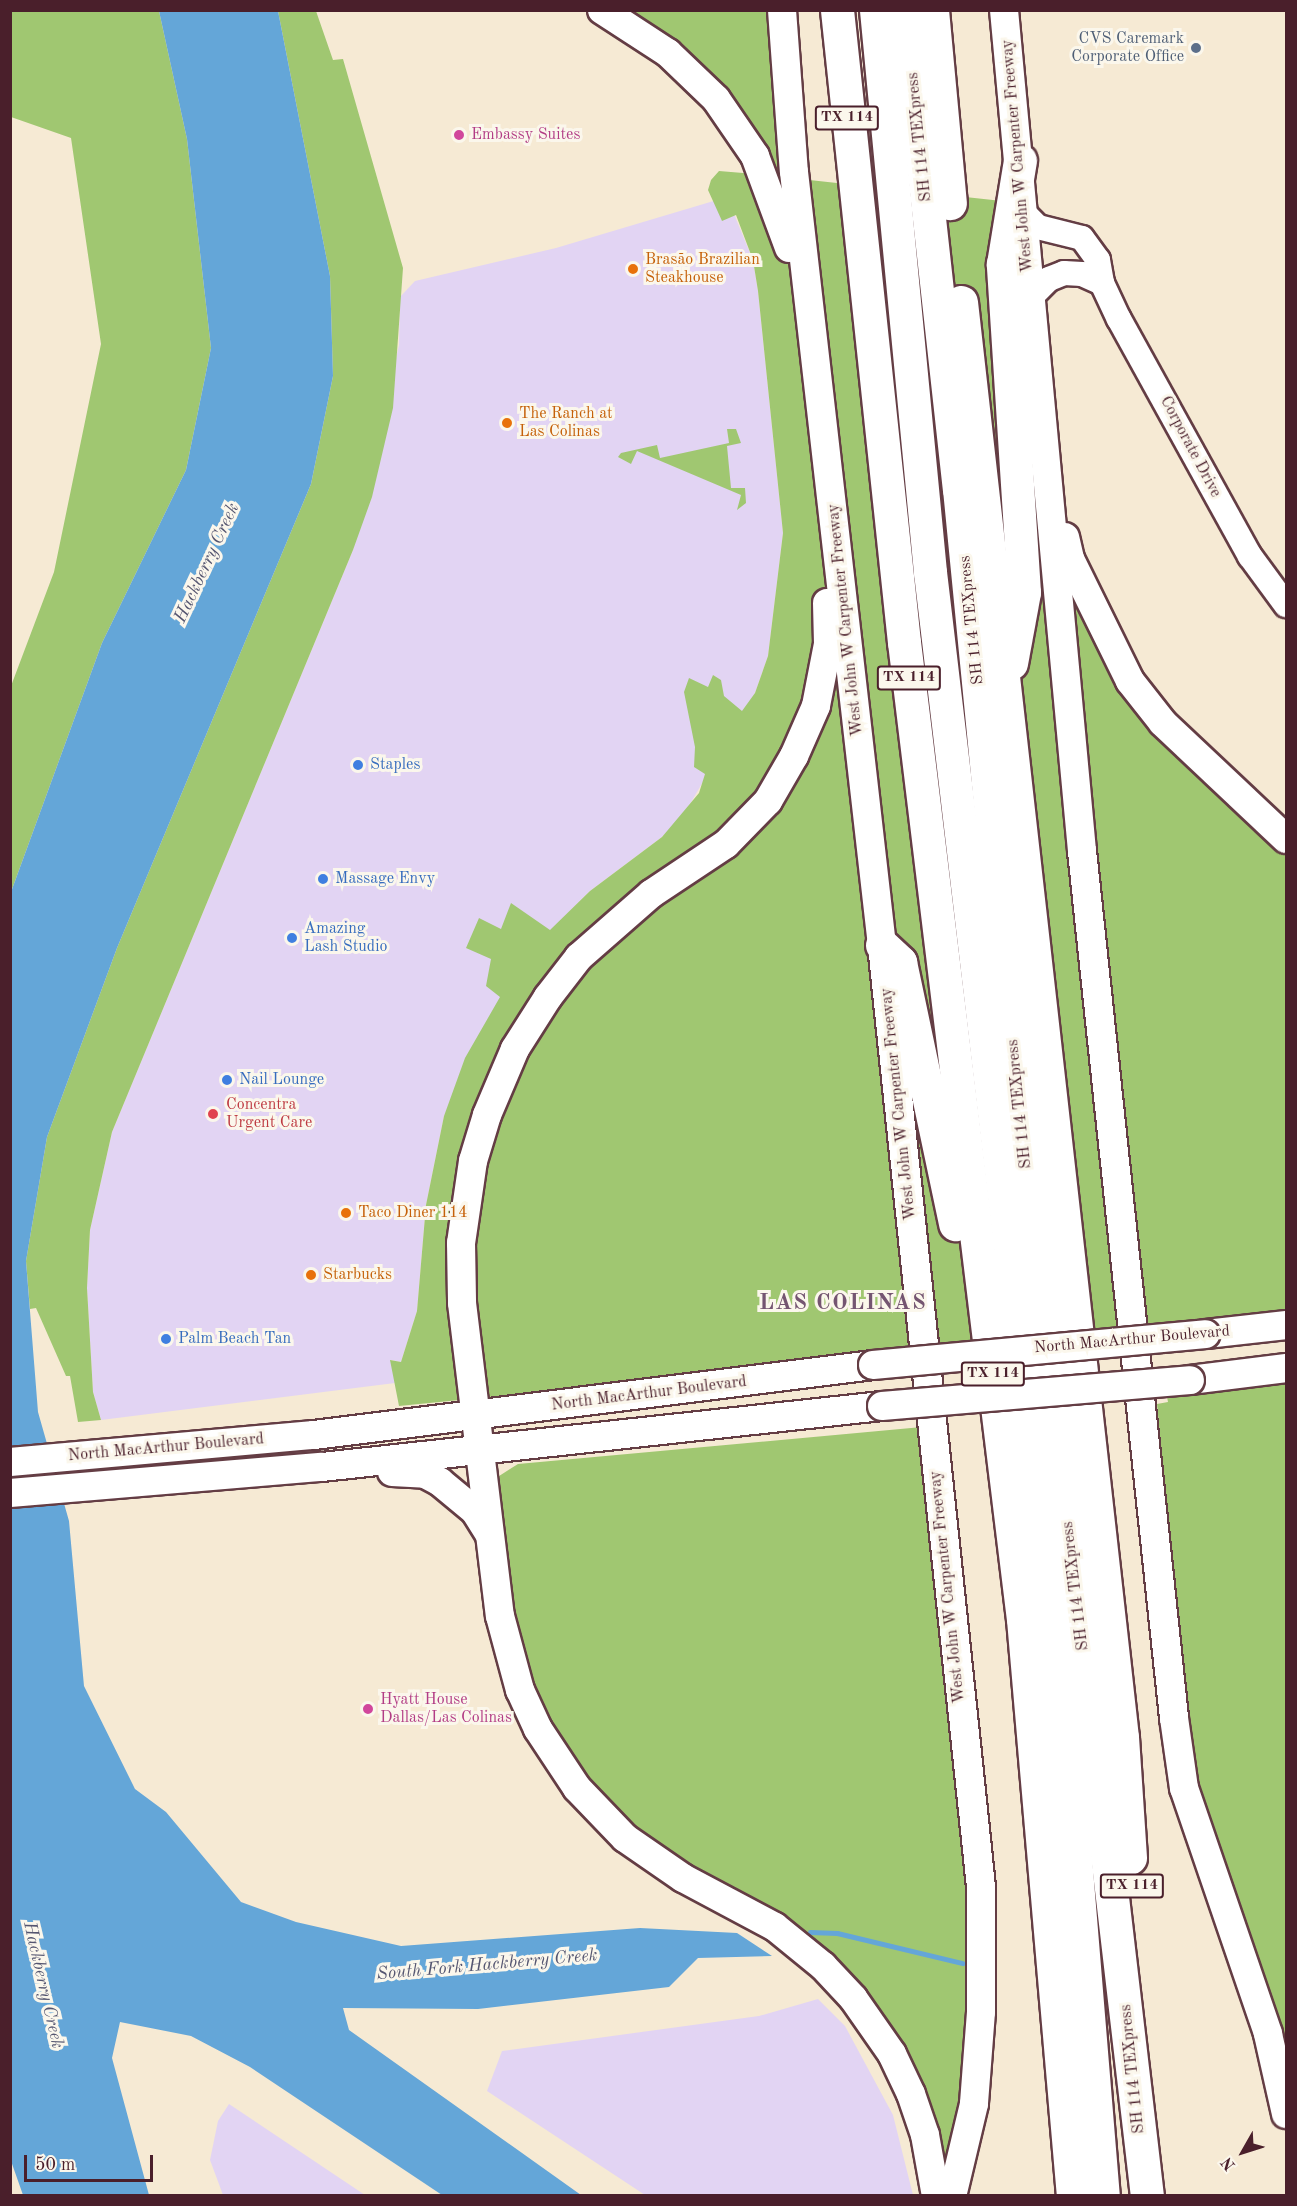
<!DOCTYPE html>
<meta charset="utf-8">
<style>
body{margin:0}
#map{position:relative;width:1297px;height:2206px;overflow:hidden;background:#f6ead4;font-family:"Old Standard TT",serif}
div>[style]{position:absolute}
.built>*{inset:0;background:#e2d4f3}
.green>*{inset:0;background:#a0c771}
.water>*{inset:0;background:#64a6d8}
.stream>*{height:5px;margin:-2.5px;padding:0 2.5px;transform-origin:2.5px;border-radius:2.5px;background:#64a6d8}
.roads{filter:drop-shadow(2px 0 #643d44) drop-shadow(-2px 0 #643d44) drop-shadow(0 2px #643d44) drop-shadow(0 -2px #643d44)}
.tertiary>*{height:24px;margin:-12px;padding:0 12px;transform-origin:12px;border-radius:12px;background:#fff}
.secondary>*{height:28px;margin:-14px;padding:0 14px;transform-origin:14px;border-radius:14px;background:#fff}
.motorway>*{height:33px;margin:-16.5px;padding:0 16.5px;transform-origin:16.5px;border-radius:16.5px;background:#fff}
.bridges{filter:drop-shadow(2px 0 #643d44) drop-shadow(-2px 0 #643d44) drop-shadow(0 2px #643d44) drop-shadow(0 -2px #643d44)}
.secondary-bridge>*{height:28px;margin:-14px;padding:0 14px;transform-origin:14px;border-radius:14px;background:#fff}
.dots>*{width:16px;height:16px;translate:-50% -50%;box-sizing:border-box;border:3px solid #fbf7ec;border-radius:50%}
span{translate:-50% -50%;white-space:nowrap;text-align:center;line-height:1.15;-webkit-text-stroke:6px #fbf7ec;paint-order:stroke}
.shield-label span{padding:2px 4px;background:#fbf7ec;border:2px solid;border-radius:4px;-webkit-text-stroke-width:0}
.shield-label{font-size:15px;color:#4a1f2b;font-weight:700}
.service-label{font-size:16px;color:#4e5e75}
.right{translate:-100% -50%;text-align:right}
.hotel-label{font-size:16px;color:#b23c85}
.left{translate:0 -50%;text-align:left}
.street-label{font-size:16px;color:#4a1f2b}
.food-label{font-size:16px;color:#c56008}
.shop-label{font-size:16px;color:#366cbe}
.health-label{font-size:16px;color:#be3a42}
.water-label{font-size:18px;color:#545570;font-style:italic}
.district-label{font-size:22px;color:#745571;font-weight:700;letter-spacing:1.5px}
.frame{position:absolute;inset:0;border:12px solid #4a1f2b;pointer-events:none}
.north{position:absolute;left:1213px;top:2122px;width:60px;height:60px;-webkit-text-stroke:4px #fbf7ec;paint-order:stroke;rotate:231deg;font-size:16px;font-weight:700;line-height:24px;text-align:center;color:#4a1f2b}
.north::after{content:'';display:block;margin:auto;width:21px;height:27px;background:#4a1f2b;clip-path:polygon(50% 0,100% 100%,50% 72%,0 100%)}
.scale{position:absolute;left:24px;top:2155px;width:129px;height:27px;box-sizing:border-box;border:3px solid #4a1f2b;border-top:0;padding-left:8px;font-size:18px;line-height:21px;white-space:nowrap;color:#4a1f2b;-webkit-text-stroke:4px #fbf7ec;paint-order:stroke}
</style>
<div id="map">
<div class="built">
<div style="clip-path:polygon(727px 197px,753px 260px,758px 291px,783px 533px,768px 656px,755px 693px,683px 816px,662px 837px,590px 891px,550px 931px,444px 1116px,426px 1205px,417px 1311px,401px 1362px,391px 1360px,395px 1383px,101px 1420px,93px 1392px,87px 1288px,90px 1230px,112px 1132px,353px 550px,399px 345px,400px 297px,415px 281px,556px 248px)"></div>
<div style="clip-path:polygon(818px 1999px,845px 2026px,893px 2115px,913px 2195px,645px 2195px,487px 2091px,502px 2051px,759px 2016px)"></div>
<div style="clip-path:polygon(229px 2104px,365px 2195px,223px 2195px,210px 2160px,218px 2121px)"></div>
</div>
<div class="green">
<div style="clip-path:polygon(11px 11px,159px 11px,187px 139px,211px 348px,186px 470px,102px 643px,11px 892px,11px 686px,54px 572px,101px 344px,71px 138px,11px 117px)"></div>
<div style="clip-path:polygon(278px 11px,316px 11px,333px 60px,343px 59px,403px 268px,393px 408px,372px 497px,353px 550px,112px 1132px,90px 1230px,87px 1288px,93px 1392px,101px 1420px,78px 1422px,70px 1376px,66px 1376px,36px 1308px,30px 1309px,26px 1261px,47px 1137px,117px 948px,311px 484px,333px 376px,330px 276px)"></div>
<div style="clip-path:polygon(622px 11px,774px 11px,791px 178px,1002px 201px,1027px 411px,1087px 612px,1286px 852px,1286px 1318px,399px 1406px,390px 1360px,401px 1362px,417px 1311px,426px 1205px,444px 1116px,465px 1058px,500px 997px,486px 986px,491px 959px,466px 948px,479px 918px,501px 929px,511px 903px,550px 930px,590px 891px,662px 837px,699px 793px,705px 774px,694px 767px,695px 747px,684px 692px,689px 678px,708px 687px,713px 675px,721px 680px,724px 696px,742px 711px,755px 693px,768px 656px,783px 533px,758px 291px,753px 260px,736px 215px,722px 221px,708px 190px,711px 180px,719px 171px,779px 176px,715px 76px,673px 40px)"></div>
<div style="clip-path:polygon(727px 429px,736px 429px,741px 443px,727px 446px,731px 488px,745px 488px,746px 503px,737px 510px,741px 495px,637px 451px,631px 464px,618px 457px,621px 453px,657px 445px,660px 458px,729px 443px)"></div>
<div style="clip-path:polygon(1286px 1384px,1286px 2076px,1190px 1764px,1157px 1404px,1168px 1402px,1167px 1397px)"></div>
<div style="clip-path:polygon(922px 1427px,971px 1933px,962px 2112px,949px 2189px,870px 2006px,640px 1842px,571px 1768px,519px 1659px,496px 1478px,518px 1464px)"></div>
</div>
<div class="water">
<div style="clip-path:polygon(159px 11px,278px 11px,330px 276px,333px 376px,311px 484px,117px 948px,47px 1137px,26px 1261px,38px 1412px,69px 1521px,84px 1686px,135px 1789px,166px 1812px,241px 1902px,296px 1922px,401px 1946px,640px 1928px,737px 1933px,772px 1956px,698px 1958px,669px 1987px,478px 2009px,343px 2008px,349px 2030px,581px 2195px,442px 2195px,250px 2067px,191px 2036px,120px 2022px,112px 2058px,149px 2195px,23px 2195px,11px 2161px,11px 892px,102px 643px,186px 470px,211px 348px,187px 139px)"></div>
</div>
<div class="stream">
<div style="left:810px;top:1932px;width:27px;rotate:2deg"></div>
<div style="left:837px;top:1933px;width:129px;rotate:13.5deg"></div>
</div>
<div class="roads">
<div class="tertiary">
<div style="left:1024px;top:213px;width:20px;rotate:45deg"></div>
<div style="left:1038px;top:227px;width:45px;rotate:14deg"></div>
<div style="left:1082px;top:238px;width:27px;rotate:54deg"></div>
<div style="left:1098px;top:260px;width:23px;rotate:80deg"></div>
<div style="left:1102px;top:283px;width:40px;rotate:65deg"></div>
<div style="left:1119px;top:319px;width:271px;rotate:61.1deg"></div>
<div style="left:1250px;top:556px;width:61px;rotate:53.7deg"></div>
<div style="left:1031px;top:297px;width:25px;rotate:-45deg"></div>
<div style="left:1049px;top:279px;width:16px;rotate:-22deg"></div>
<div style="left:1064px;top:273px;width:18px;rotate:3deg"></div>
<div style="left:1082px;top:274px;width:22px;rotate:24deg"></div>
</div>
<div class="secondary">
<div style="left:602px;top:10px;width:79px;rotate:33.1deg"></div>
<div style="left:668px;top:53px;width:66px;rotate:43.8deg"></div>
<div style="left:716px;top:99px;width:69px;rotate:55.6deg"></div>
<div style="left:755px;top:156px;width:98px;rotate:69.7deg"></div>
<div style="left:782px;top:10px;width:162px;rotate:85.8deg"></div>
<div style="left:794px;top:172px;width:778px;rotate:83.51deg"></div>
<div style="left:882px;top:945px;width:947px;rotate:84deg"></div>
<div style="left:981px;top:1887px;width:125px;rotate:90deg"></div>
<div style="left:981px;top:2012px;width:92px;rotate:94.4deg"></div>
<div style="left:974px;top:2104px;width:95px;rotate:103.4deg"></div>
<div style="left:1004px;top:10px;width:845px;rotate:84.7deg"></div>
<div style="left:1082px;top:851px;width:872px;rotate:83.94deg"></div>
<div style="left:1174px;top:1718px;width:71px;rotate:81.9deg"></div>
<div style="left:1184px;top:1788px;width:260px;rotate:71.1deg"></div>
<div style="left:1268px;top:2034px;width:82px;rotate:77.3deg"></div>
<div style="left:1065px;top:537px;width:23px;rotate:77deg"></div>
<div style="left:1070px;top:559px;width:136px;rotate:63.8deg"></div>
<div style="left:1130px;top:681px;width:53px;rotate:51.8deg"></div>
<div style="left:1163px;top:723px;width:169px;rotate:43.3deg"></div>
<div style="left:827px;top:603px;width:41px;rotate:88.6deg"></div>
<div style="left:828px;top:644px;width:63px;rotate:101deg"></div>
<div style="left:816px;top:706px;width:55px;rotate:113.7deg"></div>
<div style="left:794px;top:756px;width:52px;rotate:120deg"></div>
<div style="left:768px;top:801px;width:60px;rotate:134.3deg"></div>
<div style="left:726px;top:844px;width:90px;rotate:146.3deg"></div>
<div style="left:651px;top:894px;width:96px;rotate:138.8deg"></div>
<div style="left:579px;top:957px;width:51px;rotate:127.8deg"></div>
<div style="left:548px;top:997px;width:62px;rotate:122.4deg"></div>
<div style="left:515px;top:1049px;width:72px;rotate:113deg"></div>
<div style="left:487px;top:1115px;width:48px;rotate:106.9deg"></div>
<div style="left:473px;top:1161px;width:83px;rotate:98.3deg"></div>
<div style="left:461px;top:1243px;width:60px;rotate:89deg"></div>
<div style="left:462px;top:1303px;width:315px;rotate:83.1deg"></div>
<div style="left:500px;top:1616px;width:77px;rotate:74.9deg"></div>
<div style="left:520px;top:1690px;width:43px;rotate:65.2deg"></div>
<div style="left:538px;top:1729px;width:71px;rotate:56.5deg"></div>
<div style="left:577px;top:1788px;width:69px;rotate:46.2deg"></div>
<div style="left:625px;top:1838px;width:70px;rotate:34.6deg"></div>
<div style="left:683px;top:1878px;width:104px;rotate:28deg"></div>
<div style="left:775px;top:1927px;width:62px;rotate:39.1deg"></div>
<div style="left:823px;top:1966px;width:44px;rotate:46.8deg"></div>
<div style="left:853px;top:1998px;width:68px;rotate:55.1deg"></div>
<div style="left:892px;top:2054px;width:44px;rotate:64.6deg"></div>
<div style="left:911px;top:2094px;width:43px;rotate:71.1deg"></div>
<div style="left:925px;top:2135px;width:62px;rotate:79.8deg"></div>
<div style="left:1206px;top:1334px;width:81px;rotate:-6.4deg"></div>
<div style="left:1190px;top:1380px;width:97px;rotate:-7.1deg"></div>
<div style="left:10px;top:1462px;width:305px;rotate:-5.1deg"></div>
<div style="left:314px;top:1435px;width:563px;rotate:-7.14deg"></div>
<div style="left:392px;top:1472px;width:33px;rotate:3deg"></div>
<div style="left:425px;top:1474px;width:17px;rotate:28deg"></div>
<div style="left:440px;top:1482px;width:45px;rotate:39.6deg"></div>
<div style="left:475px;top:1511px;width:26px;rotate:58deg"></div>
<div style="left:10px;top:1493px;width:313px;rotate:-4.8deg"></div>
<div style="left:322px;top:1467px;width:563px;rotate:-6.22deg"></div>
</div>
<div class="motorway">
<div style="left:837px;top:10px;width:636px;rotate:83.95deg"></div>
<div style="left:904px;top:642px;width:984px;rotate:83.06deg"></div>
<div style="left:1023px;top:1619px;width:579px;rotate:85.05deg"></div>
<div style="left:876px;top:10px;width:565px;rotate:84.51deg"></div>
<div style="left:930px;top:572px;width:876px;rotate:83.25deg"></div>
<div style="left:1033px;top:1442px;width:405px;rotate:84.2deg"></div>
<div style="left:1074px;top:1845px;width:352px;rotate:85.3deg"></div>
<div style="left:906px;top:10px;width:482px;rotate:83.7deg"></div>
<div style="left:959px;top:489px;width:633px;rotate:84.38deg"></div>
<div style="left:1021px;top:1119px;width:1084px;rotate:83.33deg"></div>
<div style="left:932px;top:10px;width:194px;rotate:84.7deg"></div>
<div style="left:961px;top:302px;width:1444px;rotate:83.6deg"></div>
<div style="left:1122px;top:1737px;width:121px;rotate:86.2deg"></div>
<div style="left:1011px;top:663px;width:72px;rotate:-79.6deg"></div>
<div style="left:1024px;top:592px;width:329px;rotate:-93.7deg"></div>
<div style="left:1003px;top:264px;width:105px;rotate:-80.7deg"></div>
<div style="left:882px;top:945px;width:25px;rotate:43deg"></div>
<div style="left:900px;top:962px;width:268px;rotate:78.1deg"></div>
</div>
</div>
<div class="bridges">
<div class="secondary-bridge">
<div style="left:873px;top:1365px;width:334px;rotate:-5.3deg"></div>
<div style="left:882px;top:1406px;width:309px;rotate:-4.8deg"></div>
</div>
</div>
<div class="dots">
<div style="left:1196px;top:48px;background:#5c6f8a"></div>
<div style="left:459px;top:135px;background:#d1479c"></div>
<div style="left:633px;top:269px;background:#e8710a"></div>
<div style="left:507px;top:423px;background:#e8710a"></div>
<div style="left:358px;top:765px;background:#3f7fe0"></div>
<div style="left:323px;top:879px;background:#3f7fe0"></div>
<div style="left:292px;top:938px;background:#3f7fe0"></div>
<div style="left:227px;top:1080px;background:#3f7fe0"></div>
<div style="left:213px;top:1114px;background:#e0444e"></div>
<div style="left:346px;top:1213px;background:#e8710a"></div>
<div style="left:311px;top:1275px;background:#e8710a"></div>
<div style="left:166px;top:1339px;background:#3f7fe0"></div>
<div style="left:368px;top:1709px;background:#d1479c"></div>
</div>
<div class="shield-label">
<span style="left:847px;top:118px">TX 114</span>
<span style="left:909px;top:678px">TX 114</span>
<span style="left:993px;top:1374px">TX 114</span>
<span style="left:1132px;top:1886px">TX 114</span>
</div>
<div class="service-label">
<span class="right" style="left:1184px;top:48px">CVS Caremark<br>Corporate Office</span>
</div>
<div class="hotel-label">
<span class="left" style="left:471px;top:135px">Embassy Suites</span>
<span class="left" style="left:380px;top:1709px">Hyatt House<br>Dallas/Las Colinas</span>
</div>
<div class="street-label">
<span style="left:920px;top:137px;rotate:-96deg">SH 114 TEXpress</span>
<span style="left:1018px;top:156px;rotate:-95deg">West John W Carpenter Freeway</span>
<span style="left:1190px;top:447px;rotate:62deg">Corporate Drive</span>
<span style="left:846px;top:620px;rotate:-96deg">West John W Carpenter Freeway</span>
<span style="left:972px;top:620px;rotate:-96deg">SH 114 TEXpress</span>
<span style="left:899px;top:1104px;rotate:-96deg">West John W Carpenter Freeway</span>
<span style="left:1020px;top:1104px;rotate:-96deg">SH 114 TEXpress</span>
<span style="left:1132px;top:1340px;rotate:-5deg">North MacArthur Boulevard</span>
<span style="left:649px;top:1394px;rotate:-7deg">North MacArthur Boulevard</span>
<span style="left:166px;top:1448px;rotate:-5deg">North MacArthur Boulevard</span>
<span style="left:1076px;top:1586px;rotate:-97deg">SH 114 TEXpress</span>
<span style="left:948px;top:1587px;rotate:-96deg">West John W Carpenter Freeway</span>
<span style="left:1133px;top:2069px;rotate:-96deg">SH 114 TEXpress</span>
</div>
<div class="food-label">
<span class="left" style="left:645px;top:269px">Brasão Brazilian<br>Steakhouse</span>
<span class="left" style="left:519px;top:423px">The Ranch at<br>Las Colinas</span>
<span class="left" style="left:358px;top:1213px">Taco Diner 114</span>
<span class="left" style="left:323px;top:1275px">Starbucks</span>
</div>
<div class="shop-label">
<span class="left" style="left:370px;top:765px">Staples</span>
<span class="left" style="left:335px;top:879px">Massage Envy</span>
<span class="left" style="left:304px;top:938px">Amazing<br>Lash Studio</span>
<span class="left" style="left:239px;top:1080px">Nail Lounge</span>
<span class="left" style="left:178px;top:1339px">Palm Beach Tan</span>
</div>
<div class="health-label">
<span class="left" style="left:226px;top:1114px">Concentra<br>Urgent Care</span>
</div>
<div class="water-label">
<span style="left:207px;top:563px;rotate:-65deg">Hackberry Creek</span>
<span style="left:487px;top:1965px;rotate:-5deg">South Fork Hackberry Creek</span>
<span style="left:43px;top:1985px;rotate:77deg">Hackberry Creek</span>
</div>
<div class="district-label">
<span style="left:843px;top:1304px">LAS COLINAS</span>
</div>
<div class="frame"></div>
<div class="north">N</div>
<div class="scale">50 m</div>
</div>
